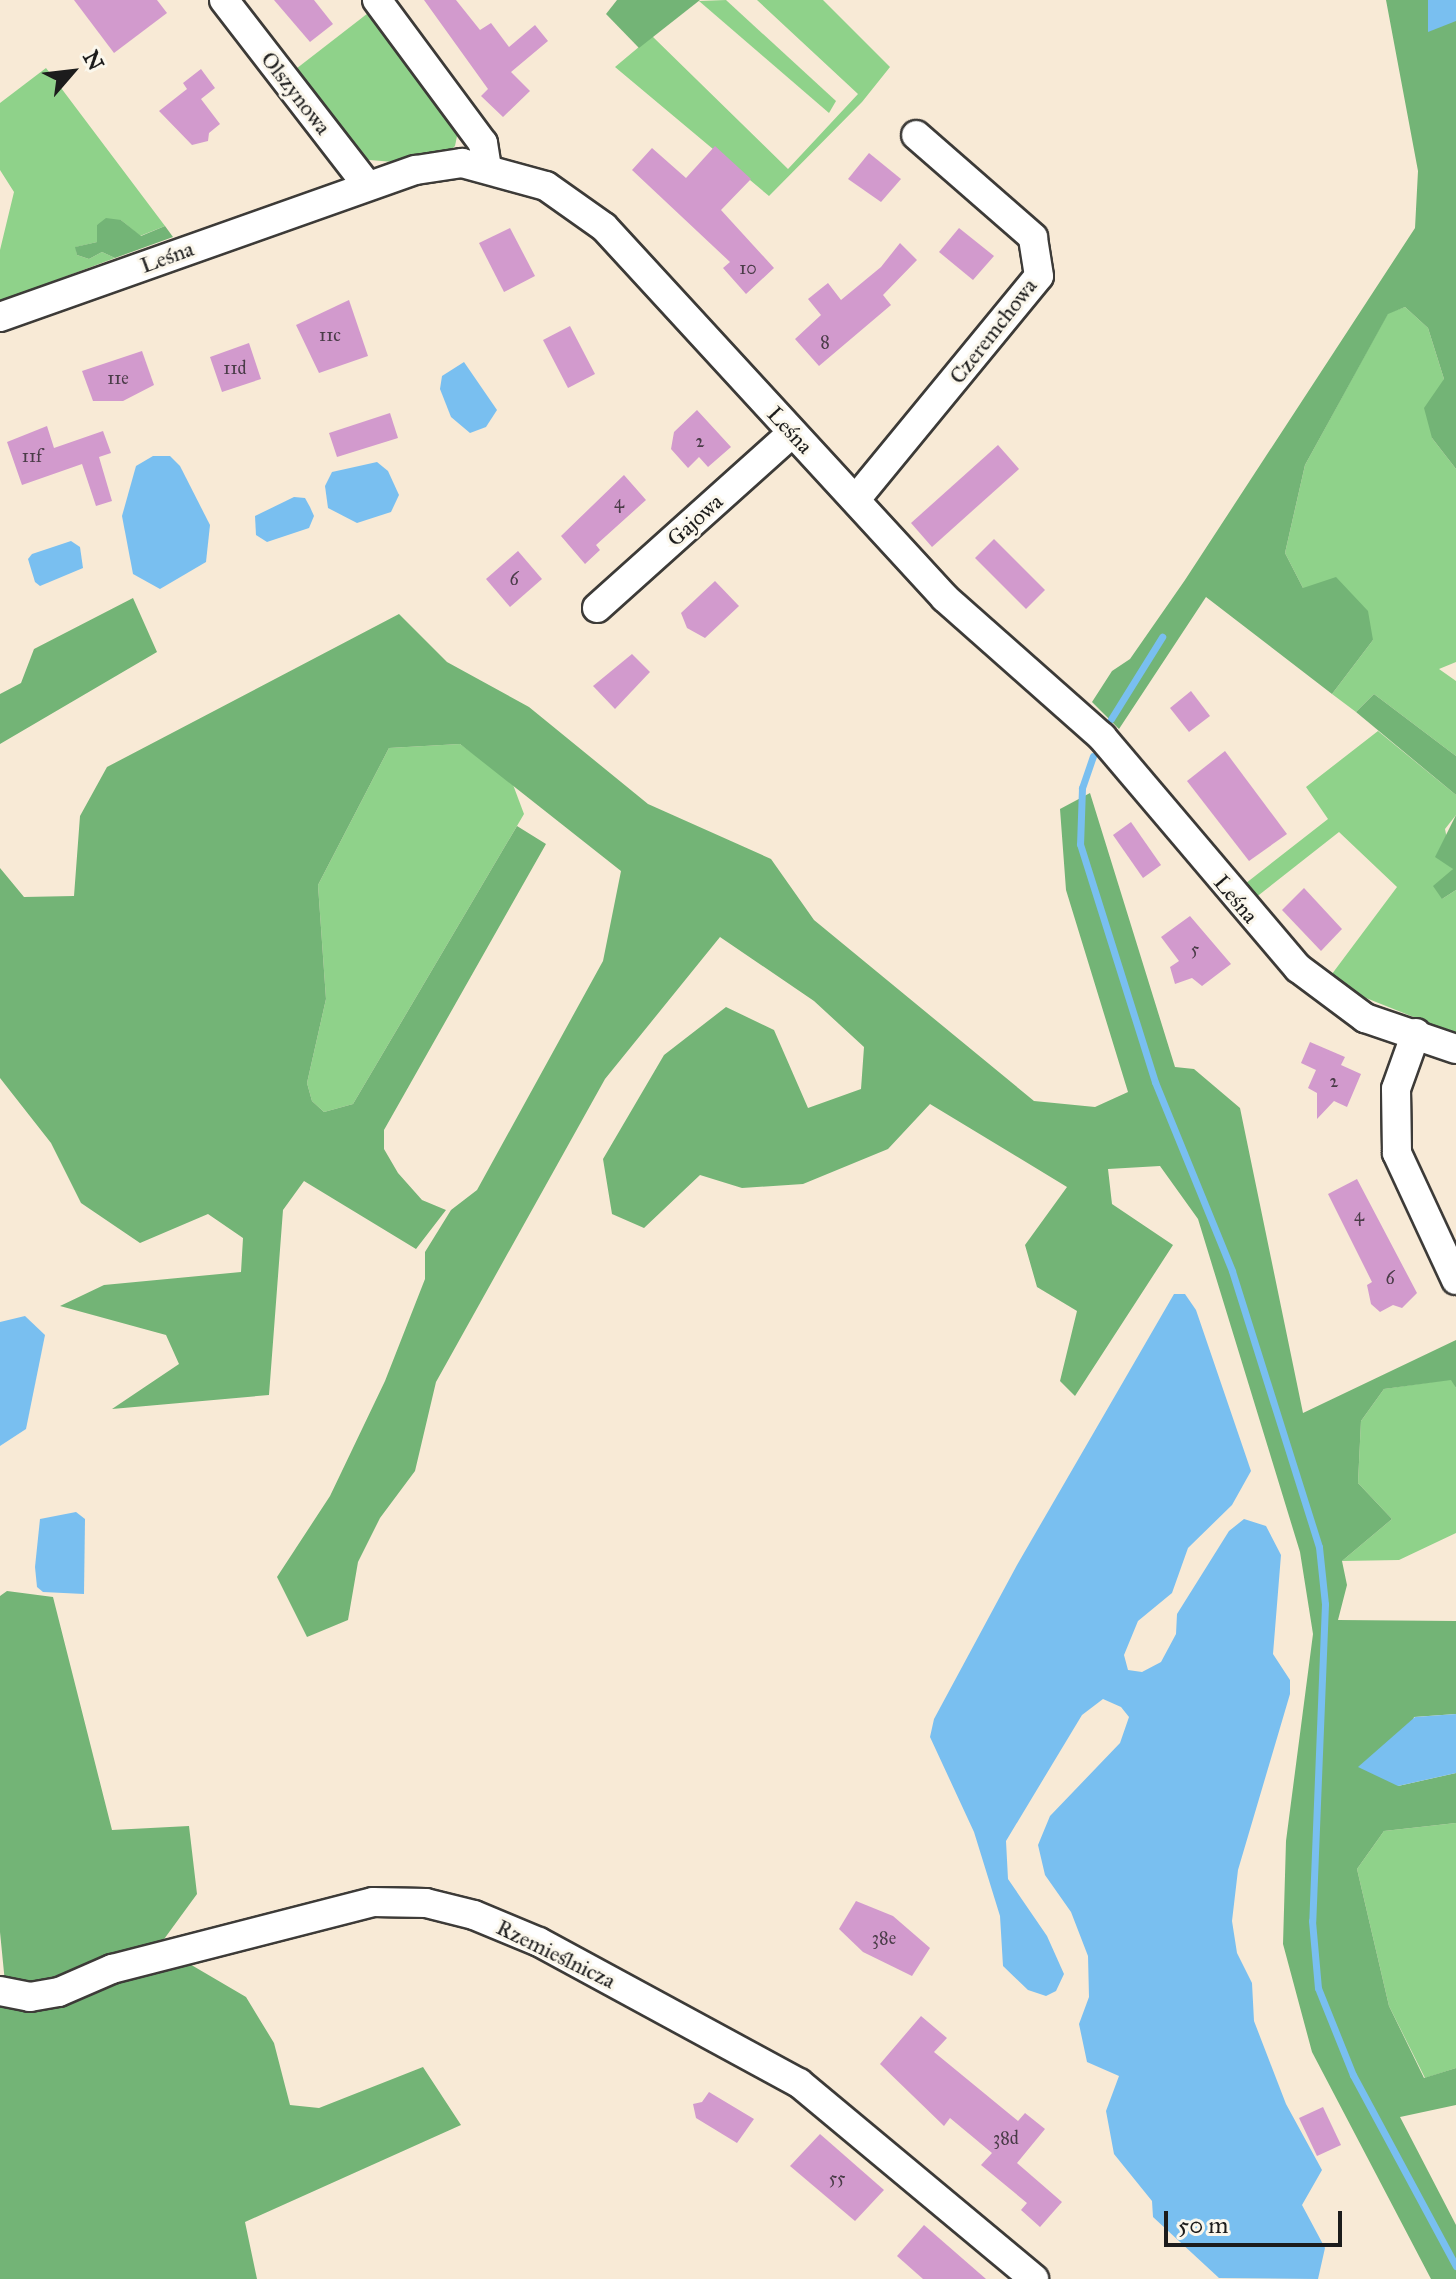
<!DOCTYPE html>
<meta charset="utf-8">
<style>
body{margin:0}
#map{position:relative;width:1456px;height:2279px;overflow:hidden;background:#f8ead6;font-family:"IM FELL Great Primer",serif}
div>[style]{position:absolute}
.green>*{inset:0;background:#8fd28a}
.forest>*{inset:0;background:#73b476}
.water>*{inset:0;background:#79bff0}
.stream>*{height:7px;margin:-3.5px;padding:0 3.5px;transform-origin:3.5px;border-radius:3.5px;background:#79bff0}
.building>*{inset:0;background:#d29acd}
.roads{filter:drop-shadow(2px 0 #3d3b38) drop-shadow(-2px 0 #3d3b38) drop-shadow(0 2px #3d3b38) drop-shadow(0 -2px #3d3b38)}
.street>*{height:28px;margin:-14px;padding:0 14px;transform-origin:14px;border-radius:14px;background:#fff}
span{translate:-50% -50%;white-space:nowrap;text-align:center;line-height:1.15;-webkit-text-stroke:6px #fbf7ec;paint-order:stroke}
.number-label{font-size:18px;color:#4a3c48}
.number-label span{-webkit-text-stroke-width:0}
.street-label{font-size:22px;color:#1c1c1c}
.north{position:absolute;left:32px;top:32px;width:80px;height:80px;-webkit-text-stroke:6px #fbf7ec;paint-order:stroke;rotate:62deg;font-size:22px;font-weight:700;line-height:32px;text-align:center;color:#1c1c1c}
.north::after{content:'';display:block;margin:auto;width:28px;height:36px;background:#1c1c1c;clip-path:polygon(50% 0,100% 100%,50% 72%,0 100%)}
.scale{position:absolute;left:1164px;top:2211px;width:178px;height:36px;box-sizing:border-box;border:4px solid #1c1c1c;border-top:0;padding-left:10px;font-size:24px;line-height:28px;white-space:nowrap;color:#1c1c1c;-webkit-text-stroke:6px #fbf7ec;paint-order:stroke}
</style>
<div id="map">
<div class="green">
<div style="clip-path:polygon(726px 0,836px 101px,829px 113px,699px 1px)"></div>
<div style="clip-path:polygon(757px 0,823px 0,890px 67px,862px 102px,769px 196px,615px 67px,652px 36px,788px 169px,858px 94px)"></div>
<div style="clip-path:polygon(372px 10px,459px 126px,455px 146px,445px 155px,405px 163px,358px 159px,292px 72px)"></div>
<div style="clip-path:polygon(46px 68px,165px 226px,140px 236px,121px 220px,97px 225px,97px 242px,76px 247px,77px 255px,89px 259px,102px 252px,115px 258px,0 301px,0 250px,14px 192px,0 170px,0 103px)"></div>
<div style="clip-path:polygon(1405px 307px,1428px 328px,1444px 379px,1432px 438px,1456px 469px,1456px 662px,1439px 669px,1456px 681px,1456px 756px,1374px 694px,1356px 712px,1332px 694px,1373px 640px,1303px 588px,1285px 553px,1305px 465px,1388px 313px)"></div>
<div style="clip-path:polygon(1378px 731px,1456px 795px,1456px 815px,1445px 829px,1453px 869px,1442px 899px,1456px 890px,1456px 1034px,1326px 982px,1397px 887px,1339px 832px,1250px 902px,1241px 887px,1328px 819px,1306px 787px)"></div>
<div style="clip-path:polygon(460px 744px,512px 782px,524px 814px,353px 1104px,324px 1112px,312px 1101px,307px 1083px,326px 999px,318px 885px,389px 748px)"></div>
<div style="clip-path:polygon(1452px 1379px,1456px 1388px,1456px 1533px,1399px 1560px,1342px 1561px,1392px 1519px,1358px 1483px,1361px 1421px,1384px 1389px)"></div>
<div style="clip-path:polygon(1456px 1823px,1456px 2068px,1425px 2078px,1389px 2006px,1357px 1869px,1384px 1831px)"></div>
</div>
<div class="forest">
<div style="clip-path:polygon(617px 0,700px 0,639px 48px,606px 14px)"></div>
<div style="clip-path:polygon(1386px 0,1456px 0,1456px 469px,1432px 438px,1424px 408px,1444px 379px,1428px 328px,1405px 307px,1388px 314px,1305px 465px,1285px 553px,1303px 588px,1336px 577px,1368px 611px,1373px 640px,1332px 694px,1206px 597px,1119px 729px,1092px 702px,1112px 671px,1130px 659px,1185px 580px,1415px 228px,1418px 171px)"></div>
<div style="clip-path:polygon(106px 218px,121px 220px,141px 236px,165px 226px,173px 237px,115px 258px,102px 252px,89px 259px,77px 255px,75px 247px,97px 242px,97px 225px)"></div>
<div style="clip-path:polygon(133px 598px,157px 652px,0 744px,0 694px,21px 683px,34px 649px)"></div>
<div style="clip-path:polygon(399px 614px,447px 662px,529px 707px,648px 804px,771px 859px,814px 920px,1034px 1101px,1095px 1107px,1128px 1092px,1066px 890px,1060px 809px,1090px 793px,1175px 1067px,1194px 1069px,1240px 1108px,1303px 1413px,1456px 1340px,1456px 1388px,1451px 1380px,1384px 1389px,1361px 1421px,1358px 1483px,1392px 1519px,1342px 1561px,1347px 1585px,1338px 1620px,1456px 1621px,1456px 1714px,1414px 1717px,1398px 1786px,1456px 1773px,1456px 1823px,1384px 1831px,1357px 1869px,1389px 2006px,1424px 2078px,1456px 2068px,1456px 2105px,1400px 2117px,1456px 2225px,1456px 2279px,1431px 2279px,1312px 2052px,1283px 1944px,1286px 1841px,1313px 1634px,1300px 1552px,1198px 1219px,1160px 1166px,1108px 1169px,1112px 1204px,1173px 1245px,1075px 1396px,1060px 1381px,1077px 1311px,1037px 1287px,1025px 1245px,1067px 1187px,930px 1104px,888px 1149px,803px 1184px,742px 1188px,700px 1175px,644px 1228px,612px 1214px,603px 1159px,664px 1055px,726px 1007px,774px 1030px,808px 1108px,861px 1089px,864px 1047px,814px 1001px,720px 937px,605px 1079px,436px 1382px,415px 1471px,380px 1518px,358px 1562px,348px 1620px,307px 1637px,277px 1577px,330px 1496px,385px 1381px,425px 1279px,425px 1252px,451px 1210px,477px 1190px,603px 961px,621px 871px,460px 744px,389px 748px,318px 885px,326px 999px,307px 1083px,312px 1101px,324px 1112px,353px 1104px,517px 826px,546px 844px,384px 1130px,384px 1149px,398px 1173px,422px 1200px,446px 1210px,416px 1249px,304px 1181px,283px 1210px,269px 1395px,112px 1409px,179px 1364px,166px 1335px,60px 1306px,104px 1285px,241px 1272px,243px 1238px,208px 1214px,140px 1243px,81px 1203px,51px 1143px,0 1078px,0 868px,24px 897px,74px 896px,80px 816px,107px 767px)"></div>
<div style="clip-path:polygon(1374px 694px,1456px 756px,1456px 795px,1356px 712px)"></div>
<div style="clip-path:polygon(1456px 815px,1456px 890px,1442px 899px,1433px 886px,1453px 869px,1435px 857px)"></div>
<div style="clip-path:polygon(7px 1591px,53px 1597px,112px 1830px,189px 1826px,197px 1894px,159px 1946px,246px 1997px,274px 2043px,290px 2105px,319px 2108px,423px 2067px,461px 2125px,245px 2222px,257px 2279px,0 2279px,0 1992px,6px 1993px,0 1932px,0 1596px)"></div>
</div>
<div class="water">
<div style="clip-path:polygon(1428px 0,1456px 0,1456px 21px,1428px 32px)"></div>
<div style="clip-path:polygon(464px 362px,497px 410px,486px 427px,470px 433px,451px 417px,440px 389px,442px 376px)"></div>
<div style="clip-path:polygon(153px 456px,170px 456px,180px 466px,210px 525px,206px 562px,160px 589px,133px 574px,122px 516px,136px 466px)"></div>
<div style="clip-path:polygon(377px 462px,388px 471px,399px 495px,391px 512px,357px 523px,328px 508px,325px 486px,332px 472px)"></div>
<div style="clip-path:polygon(294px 497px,305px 498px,310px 507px,314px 516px,309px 528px,267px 542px,256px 535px,255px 516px)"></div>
<div style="clip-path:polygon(71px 541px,80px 547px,83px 568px,40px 586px,35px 582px,28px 559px,32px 554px)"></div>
<div style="clip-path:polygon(1174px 1294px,1185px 1294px,1196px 1310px,1251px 1471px,1232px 1505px,1188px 1548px,1172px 1593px,1138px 1621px,1124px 1655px,1128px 1670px,1142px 1672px,1161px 1662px,1176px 1634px,1177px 1614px,1229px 1531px,1244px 1519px,1266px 1526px,1281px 1555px,1273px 1654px,1290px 1680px,1290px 1694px,1238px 1870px,1232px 1921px,1237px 1953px,1252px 1983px,1254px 2021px,1286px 2104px,1322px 2170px,1302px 2205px,1325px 2248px,1318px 2279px,1219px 2278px,1153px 2217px,1152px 2201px,1114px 2154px,1106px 2111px,1119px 2076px,1087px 2062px,1079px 2024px,1089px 1997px,1088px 1956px,1071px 1912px,1045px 1875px,1038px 1845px,1050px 1816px,1120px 1743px,1129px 1717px,1121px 1707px,1103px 1699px,1082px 1715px,1006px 1841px,1008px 1879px,1047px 1936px,1064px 1974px,1056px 1991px,1046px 1996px,1028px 1990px,1003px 1966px,1000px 1916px,974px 1832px,930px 1737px,934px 1719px,1017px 1565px)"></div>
<div style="clip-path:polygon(25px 1316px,45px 1335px,26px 1429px,0 1446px,0 1322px)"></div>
<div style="clip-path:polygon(76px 1512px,85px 1519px,84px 1594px,43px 1592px,37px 1587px,35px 1567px,40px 1519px)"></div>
<div style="clip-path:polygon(1456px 1714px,1456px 1773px,1398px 1786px,1358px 1767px,1415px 1717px)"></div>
</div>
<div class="stream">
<div style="left:1111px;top:719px;width:97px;rotate:-58.1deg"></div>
<div style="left:1093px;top:756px;width:34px;rotate:109deg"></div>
<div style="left:1082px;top:788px;width:56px;rotate:92deg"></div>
<div style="left:1080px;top:844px;width:250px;rotate:72.5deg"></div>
<div style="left:1155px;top:1082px;width:204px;rotate:67.8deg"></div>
<div style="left:1232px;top:1271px;width:289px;rotate:72.5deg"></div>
<div style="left:1319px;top:1547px;width:57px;rotate:84deg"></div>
<div style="left:1325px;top:1604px;width:317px;rotate:92.3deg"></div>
<div style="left:1312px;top:1921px;width:67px;rotate:84.9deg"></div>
<div style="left:1318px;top:1988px;width:94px;rotate:68.1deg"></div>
<div style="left:1353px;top:2075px;width:217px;rotate:61.7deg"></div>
</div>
<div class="building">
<div style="clip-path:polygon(74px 0,157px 0,167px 13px,114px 53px)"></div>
<div style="clip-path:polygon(274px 0,314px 0,333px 24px,310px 42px)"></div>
<div style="clip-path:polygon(424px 0,456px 0,480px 30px,491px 23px,509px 47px,535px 25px,548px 41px,511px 72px,530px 91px,503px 117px,481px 96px,488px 89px)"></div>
<div style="clip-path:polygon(201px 69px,215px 88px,201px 99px,220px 124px,209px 133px,208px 141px,192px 145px,159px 111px,187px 89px,183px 83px)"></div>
<div style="clip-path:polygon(715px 146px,751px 179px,721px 210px,774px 268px,746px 294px,723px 268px,730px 262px,632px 170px,652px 148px,686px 178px)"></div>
<div style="clip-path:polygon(869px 153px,901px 179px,881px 202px,848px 179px)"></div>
<div style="clip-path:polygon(510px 228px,535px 276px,504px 292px,479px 243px)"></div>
<div style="clip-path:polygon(959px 228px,994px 256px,973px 280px,939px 252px)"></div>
<div style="clip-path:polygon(900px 243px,917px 260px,883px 295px,891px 305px,819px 366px,795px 339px,821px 315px,808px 299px,828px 283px,841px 300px,881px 267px)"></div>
<div style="clip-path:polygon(349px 300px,368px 356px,319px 373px,296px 325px)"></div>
<div style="clip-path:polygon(570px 326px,595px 374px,568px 388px,543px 340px)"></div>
<div style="clip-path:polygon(249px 343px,261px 379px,222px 392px,210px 357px)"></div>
<div style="clip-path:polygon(142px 351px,154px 385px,123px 401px,93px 401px,82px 371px)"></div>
<div style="clip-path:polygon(697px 410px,731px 447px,708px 467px,699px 457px,688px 468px,671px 449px,674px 432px)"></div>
<div style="clip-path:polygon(390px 413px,398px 438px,337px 457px,329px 433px)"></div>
<div style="clip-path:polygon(47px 426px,54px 448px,103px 431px,111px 453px,99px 457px,112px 501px,96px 506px,82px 464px,22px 485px,7px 442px)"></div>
<div style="clip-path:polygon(998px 445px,1019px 469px,932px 547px,911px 523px)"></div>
<div style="clip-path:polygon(624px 475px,646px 500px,596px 545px,600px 550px,585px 564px,561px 536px)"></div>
<div style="clip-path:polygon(994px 539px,1045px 590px,1026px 609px,975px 558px)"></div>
<div style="clip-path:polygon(518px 551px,542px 579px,510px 607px,486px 579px)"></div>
<div style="clip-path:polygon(715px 581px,739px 606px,705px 638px,687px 628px,681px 613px)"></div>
<div style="clip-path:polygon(632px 654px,650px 672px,615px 709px,593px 686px)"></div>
<div style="clip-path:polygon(1191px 691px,1210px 716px,1189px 732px,1170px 708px)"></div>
<div style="clip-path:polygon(1225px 751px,1287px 834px,1249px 861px,1187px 781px)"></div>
<div style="clip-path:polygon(1131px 822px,1161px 865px,1143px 878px,1113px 835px)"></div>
<div style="clip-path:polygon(1304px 888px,1342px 929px,1321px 951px,1282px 910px)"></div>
<div style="clip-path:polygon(1190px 916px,1231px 964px,1202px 986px,1192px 978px,1175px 984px,1170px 967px,1179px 961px,1161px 937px)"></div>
<div style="clip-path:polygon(1310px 1042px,1345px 1057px,1341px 1065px,1361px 1074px,1347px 1107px,1334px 1101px,1317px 1119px,1317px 1093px,1308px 1088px,1316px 1070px,1301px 1063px)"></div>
<div style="clip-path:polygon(1357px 1179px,1417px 1293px,1402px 1308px,1393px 1305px,1380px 1312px,1371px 1304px,1367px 1285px,1372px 1282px,1328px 1194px)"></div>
<div style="clip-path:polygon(856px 1901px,893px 1916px,930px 1948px,912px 1976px,863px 1952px,839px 1929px)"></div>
<div style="clip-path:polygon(921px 2016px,947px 2038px,934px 2052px,1018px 2121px,1025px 2113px,1045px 2129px,1017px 2163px,1062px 2202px,1040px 2227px,1021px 2210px,1027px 2203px,981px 2165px,992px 2153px,950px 2118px,944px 2126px,880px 2064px)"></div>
<div style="clip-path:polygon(709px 2092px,754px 2119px,737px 2143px,696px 2118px,693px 2104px,702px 2102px)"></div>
<div style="clip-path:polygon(1323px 2107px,1341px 2145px,1317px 2156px,1299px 2118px)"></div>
<div style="clip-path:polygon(820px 2134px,884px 2190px,855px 2221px,790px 2166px)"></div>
<div style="clip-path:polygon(924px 2225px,986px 2279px,923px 2279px,897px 2256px)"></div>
</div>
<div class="roads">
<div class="street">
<div style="left:224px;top:0;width:234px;rotate:52.3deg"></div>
<div style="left:377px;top:0;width:178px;rotate:53.5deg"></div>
<div style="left:483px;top:143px;width:24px;rotate:81deg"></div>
<div style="left:0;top:317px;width:441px;rotate:-19.5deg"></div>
<div style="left:416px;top:170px;width:47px;rotate:-8.7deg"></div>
<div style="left:462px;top:163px;width:87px;rotate:15.3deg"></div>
<div style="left:546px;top:186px;width:71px;rotate:35.3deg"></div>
<div style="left:604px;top:227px;width:504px;rotate:47.41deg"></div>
<div style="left:945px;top:598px;width:210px;rotate:41.5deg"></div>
<div style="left:1102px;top:737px;width:303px;rotate:49.7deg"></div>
<div style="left:1298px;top:968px;width:84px;rotate:36.7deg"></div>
<div style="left:1365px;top:1018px;width:96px;rotate:18.8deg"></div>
<div style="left:856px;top:499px;width:288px;rotate:-50.6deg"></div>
<div style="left:1039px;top:276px;width:39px;rotate:-99deg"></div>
<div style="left:1033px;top:237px;width:155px;rotate:-138.9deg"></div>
<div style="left:597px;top:608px;width:262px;rotate:-41.9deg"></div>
<div style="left:1416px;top:1033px;width:59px;rotate:109.7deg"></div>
<div style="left:1396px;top:1089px;width:64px;rotate:89.1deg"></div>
<div style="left:1397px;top:1153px;width:140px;rotate:65.1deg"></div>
<div style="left:0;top:1991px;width:31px;rotate:11deg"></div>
<div style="left:30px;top:1997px;width:29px;rotate:-10deg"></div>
<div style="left:59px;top:1992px;width:58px;rotate:-23.5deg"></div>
<div style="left:112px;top:1969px;width:269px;rotate:-14.4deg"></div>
<div style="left:373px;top:1902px;width:53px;rotate:1.1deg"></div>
<div style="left:426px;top:1903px;width:49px;rotate:14deg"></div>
<div style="left:474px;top:1915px;width:70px;rotate:22.6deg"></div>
<div style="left:539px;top:1942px;width:296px;rotate:28.5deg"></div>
<div style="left:799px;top:2083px;width:306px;rotate:39.8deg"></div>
</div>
</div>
<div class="number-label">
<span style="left:748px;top:268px">10</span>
<span style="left:330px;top:335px">11c</span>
<span style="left:825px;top:342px">8</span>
<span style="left:235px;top:368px">11d</span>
<span style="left:118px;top:378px">11e</span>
<span style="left:700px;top:441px">2</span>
<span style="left:32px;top:456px">11f</span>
<span style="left:619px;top:502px">4</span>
<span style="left:514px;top:579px">6</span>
<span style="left:1195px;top:949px">5</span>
<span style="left:1334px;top:1081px">2</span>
<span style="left:1359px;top:1215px">4</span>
<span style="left:1390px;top:1278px">6</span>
<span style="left:884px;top:1938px">38e</span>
<span style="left:1006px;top:2138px">38d</span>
<span style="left:837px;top:2178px">55</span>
</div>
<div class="street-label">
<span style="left:296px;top:93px;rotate:52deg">Olszynowa</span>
<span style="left:167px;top:257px;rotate:-20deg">Leśna</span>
<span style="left:993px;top:331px;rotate:-52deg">Czeremchowa</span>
<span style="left:790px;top:430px;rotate:47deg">Leśna</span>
<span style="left:695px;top:520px;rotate:-42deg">Gajowa</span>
<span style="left:1236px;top:899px;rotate:50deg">Leśna</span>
<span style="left:556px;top:1954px;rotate:26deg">Rzemieślnicza</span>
</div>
<div class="north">N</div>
<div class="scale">50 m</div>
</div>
